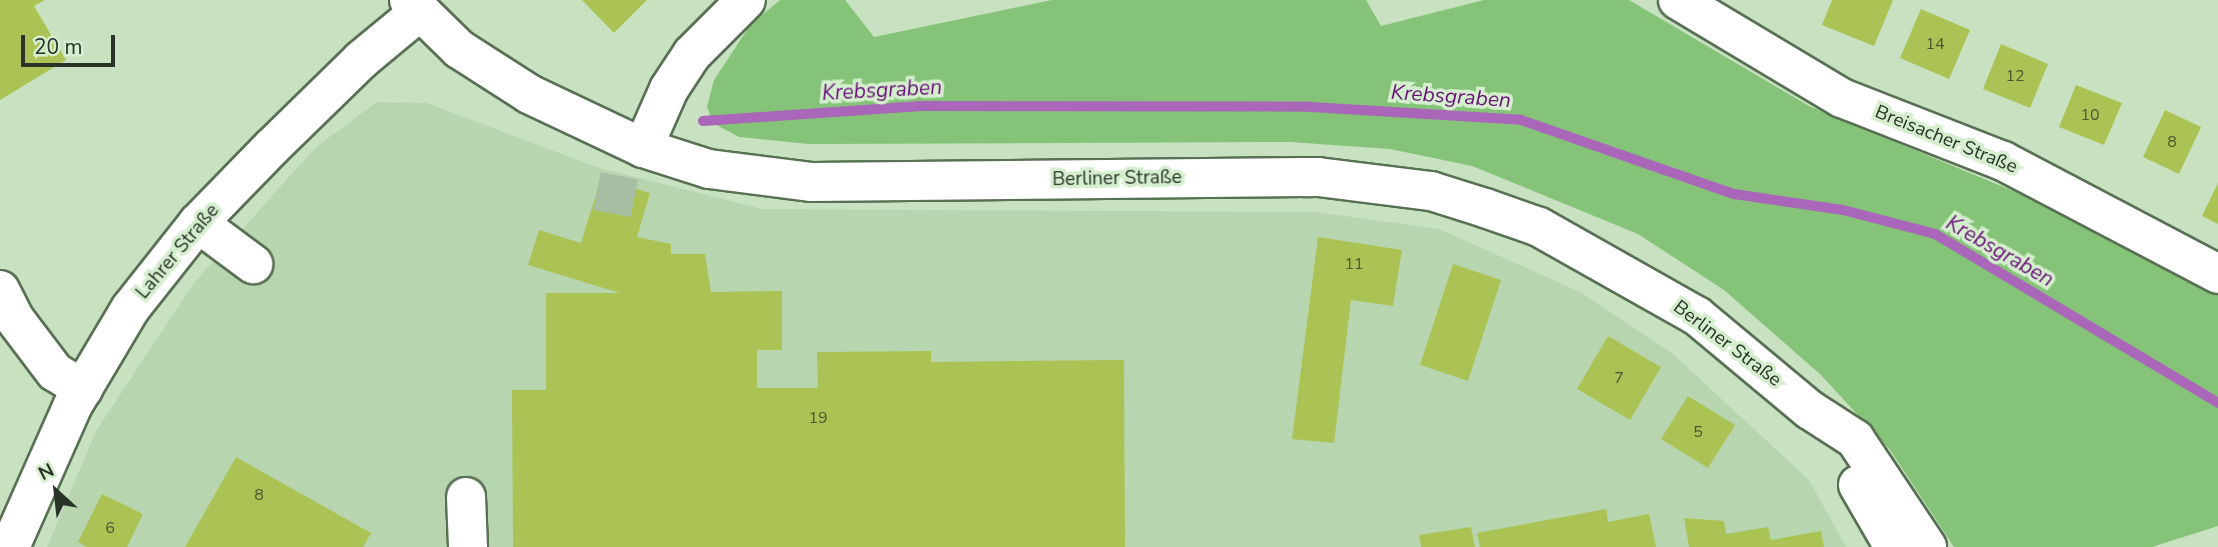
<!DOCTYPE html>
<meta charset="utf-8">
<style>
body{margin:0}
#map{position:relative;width:2218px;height:547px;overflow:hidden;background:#c7e1c1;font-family:"Nunito Sans",sans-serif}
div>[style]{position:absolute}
.built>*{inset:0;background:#b7d6b0}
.green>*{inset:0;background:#85c478}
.stream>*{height:10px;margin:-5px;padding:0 5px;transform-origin:5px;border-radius:5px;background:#aa66b9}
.building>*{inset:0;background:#aac354}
.minor-tunnel>*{height:38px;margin-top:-19px;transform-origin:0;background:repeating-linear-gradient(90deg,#a7bea2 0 38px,transparent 0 57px)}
.roads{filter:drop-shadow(2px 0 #587053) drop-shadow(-2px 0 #587053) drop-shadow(0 2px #587053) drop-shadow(0 -2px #587053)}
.minor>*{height:38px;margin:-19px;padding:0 19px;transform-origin:19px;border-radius:19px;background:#fff}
span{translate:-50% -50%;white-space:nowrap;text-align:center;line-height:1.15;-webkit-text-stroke:7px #d4eece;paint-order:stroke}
.number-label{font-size:16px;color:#495732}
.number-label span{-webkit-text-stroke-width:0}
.street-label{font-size:19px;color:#293327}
.water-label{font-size:21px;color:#6b137b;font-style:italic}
.north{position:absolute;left:21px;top:456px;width:70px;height:70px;-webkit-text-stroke:5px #d4eece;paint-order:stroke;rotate:333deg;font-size:19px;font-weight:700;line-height:28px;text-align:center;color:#293327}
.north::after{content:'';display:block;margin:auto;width:24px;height:32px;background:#293327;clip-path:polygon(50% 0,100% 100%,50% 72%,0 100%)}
.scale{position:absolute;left:21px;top:35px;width:94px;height:32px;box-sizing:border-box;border:4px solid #293327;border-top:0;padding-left:9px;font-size:21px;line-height:24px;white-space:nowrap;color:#293327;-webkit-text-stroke:5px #d4eece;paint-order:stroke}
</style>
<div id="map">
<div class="built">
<div style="clip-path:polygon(377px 102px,427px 103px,596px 167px,762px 209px,1316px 212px,1439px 229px,1580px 292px,1673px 354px,1809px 480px,1846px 547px,47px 547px,96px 431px,194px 283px,316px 147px)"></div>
</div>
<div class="green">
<div style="clip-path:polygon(780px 0,845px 0,874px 37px,1052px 0,1366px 0,1381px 26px,1484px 0,1629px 0,1809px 106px,2018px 193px,2218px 294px,2218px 526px,2152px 547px,1954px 547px,1890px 450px,1821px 375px,1724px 290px,1638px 234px,1472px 166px,1390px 149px,1290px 142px,808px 144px,739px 137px,713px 123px,707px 107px,714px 80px,751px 24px)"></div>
</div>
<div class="stream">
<div style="left:703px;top:121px;width:219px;rotate:-3.9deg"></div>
<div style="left:921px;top:106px;width:390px;rotate:0.1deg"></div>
<div style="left:1311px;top:107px;width:210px;rotate:3.5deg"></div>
<div style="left:1521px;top:120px;width:225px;rotate:19.2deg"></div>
<div style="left:1734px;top:194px;width:110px;rotate:8.4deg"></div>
<div style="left:1843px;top:210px;width:95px;rotate:14.6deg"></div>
<div style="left:1935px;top:234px;width:330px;rotate:30.8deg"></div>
</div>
<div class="building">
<div style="clip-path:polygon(0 0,45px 0,34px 6px,66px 60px,0 100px)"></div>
<div style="clip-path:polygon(582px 0,647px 0,614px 33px)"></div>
<div style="clip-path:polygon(1832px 0,1893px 0,1874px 46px,1822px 25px)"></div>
<div style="clip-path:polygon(1921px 9px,1970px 30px,1949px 79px,1900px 58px)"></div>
<div style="clip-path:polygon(2001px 44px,2048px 64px,2030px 108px,1983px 89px)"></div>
<div style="clip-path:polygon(2076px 85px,2122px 103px,2104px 145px,2059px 127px)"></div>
<div style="clip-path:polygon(2165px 110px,2201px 127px,2179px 174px,2143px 157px)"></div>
<div style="clip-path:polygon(601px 178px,650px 193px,637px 237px,671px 244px,671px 254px,705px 254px,711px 292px,782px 291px,782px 350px,757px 350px,757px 388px,818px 388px,817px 352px,931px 351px,931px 362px,1124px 360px,1125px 547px,513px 547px,512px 390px,546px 390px,546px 293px,620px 293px,528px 265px,539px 230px,581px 243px)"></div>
<div style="clip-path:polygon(2218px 183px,2218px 224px,2202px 216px)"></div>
<div style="clip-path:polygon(1318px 237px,1402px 250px,1393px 306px,1351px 300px,1334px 443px,1292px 439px)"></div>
<div style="clip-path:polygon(1453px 264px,1501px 280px,1468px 381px,1420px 365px)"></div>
<div style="clip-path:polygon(1608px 336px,1661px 367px,1630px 420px,1577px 389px)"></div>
<div style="clip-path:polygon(1688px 396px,1735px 425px,1708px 468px,1661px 439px)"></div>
<div style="clip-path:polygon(236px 457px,371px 533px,363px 547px,185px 547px)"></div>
<div style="clip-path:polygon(102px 494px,143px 514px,127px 547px,87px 547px,78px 542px)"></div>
<div style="clip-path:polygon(1606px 509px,1608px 522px,1649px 514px,1656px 547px,1480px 547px,1477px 533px)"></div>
<div style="clip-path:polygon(1684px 518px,1724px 521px,1726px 534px,1768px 527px,1771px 540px,1821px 531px,1824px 547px,1689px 547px)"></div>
<div style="clip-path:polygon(1471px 527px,1475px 547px,1421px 547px,1419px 535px)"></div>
</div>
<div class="minor-tunnel">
<div style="left:597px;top:191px;width:52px;rotate:11.1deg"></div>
</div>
<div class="roads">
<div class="minor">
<div style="left:409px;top:0;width:70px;rotate:44.4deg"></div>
<div style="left:459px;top:49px;width:83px;rotate:32.7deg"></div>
<div style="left:529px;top:94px;width:126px;rotate:25.3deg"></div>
<div style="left:643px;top:148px;width:69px;rotate:17.7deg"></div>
<div style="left:709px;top:169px;width:104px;rotate:7.2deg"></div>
<div style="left:812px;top:182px;width:506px;rotate:-0.57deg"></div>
<div style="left:1318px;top:177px;width:114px;rotate:7.1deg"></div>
<div style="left:1431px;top:191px;width:57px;rotate:17.5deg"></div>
<div style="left:1485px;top:208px;width:57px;rotate:19.4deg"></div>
<div style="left:1539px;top:227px;width:181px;rotate:29.4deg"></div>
<div style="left:1697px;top:316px;width:147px;rotate:39.8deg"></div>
<div style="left:1810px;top:410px;width:54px;rotate:32.8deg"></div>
<div style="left:1855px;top:439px;width:130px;rotate:56.3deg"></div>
<div style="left:1678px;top:0;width:191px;rotate:30.9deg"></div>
<div style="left:1842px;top:98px;width:173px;rotate:21.4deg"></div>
<div style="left:2003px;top:161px;width:243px;rotate:27.7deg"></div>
<div style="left:643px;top:148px;width:64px;rotate:-66.2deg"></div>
<div style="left:669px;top:89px;width:42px;rotate:-56.7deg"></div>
<div style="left:692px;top:54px;width:76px;rotate:-45deg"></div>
<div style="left:198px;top:223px;width:69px;rotate:36.7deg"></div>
<div style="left:0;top:290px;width:31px;rotate:63deg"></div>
<div style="left:14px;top:318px;width:68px;rotate:52.8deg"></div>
<div style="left:55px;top:372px;width:33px;rotate:31deg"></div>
<div style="left:1858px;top:485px;width:72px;rotate:59.9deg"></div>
<div style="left:466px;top:497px;width:50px;rotate:87.7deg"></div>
<div style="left:10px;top:547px;width:155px;rotate:-66.1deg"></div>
<div style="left:73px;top:405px;width:112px;rotate:-59.3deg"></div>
<div style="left:130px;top:309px;width:110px;rotate:-51.7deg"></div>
<div style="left:198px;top:223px;width:106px;rotate:-45.8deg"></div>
<div style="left:272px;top:147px;width:124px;rotate:-44.3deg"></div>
<div style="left:361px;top:60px;width:75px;rotate:-39.6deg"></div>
</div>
</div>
<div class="number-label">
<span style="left:1935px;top:44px">14</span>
<span style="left:2015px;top:76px">12</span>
<span style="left:2090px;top:115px">10</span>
<span style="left:2172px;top:142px">8</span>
<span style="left:1354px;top:264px">11</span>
<span style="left:1619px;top:378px">7</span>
<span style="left:818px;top:418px">19</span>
<span style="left:1698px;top:432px">5</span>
<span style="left:259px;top:495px">8</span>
<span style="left:110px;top:528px">6</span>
</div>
<div class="street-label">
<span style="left:1946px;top:140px;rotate:22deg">Breisacher Straße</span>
<span style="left:1117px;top:179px;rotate:-1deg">Berliner Straße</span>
<span style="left:178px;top:252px;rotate:-50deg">Lahrer Straße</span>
<span style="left:1727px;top:344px;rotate:37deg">Berliner Straße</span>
</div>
<div class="water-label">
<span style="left:882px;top:90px;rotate:-3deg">Krebsgraben</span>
<span style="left:1451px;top:96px;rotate:4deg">Krebsgraben</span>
<span style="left:2000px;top:251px;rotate:30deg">Krebsgraben</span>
</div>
<div class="north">N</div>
<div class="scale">20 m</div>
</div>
